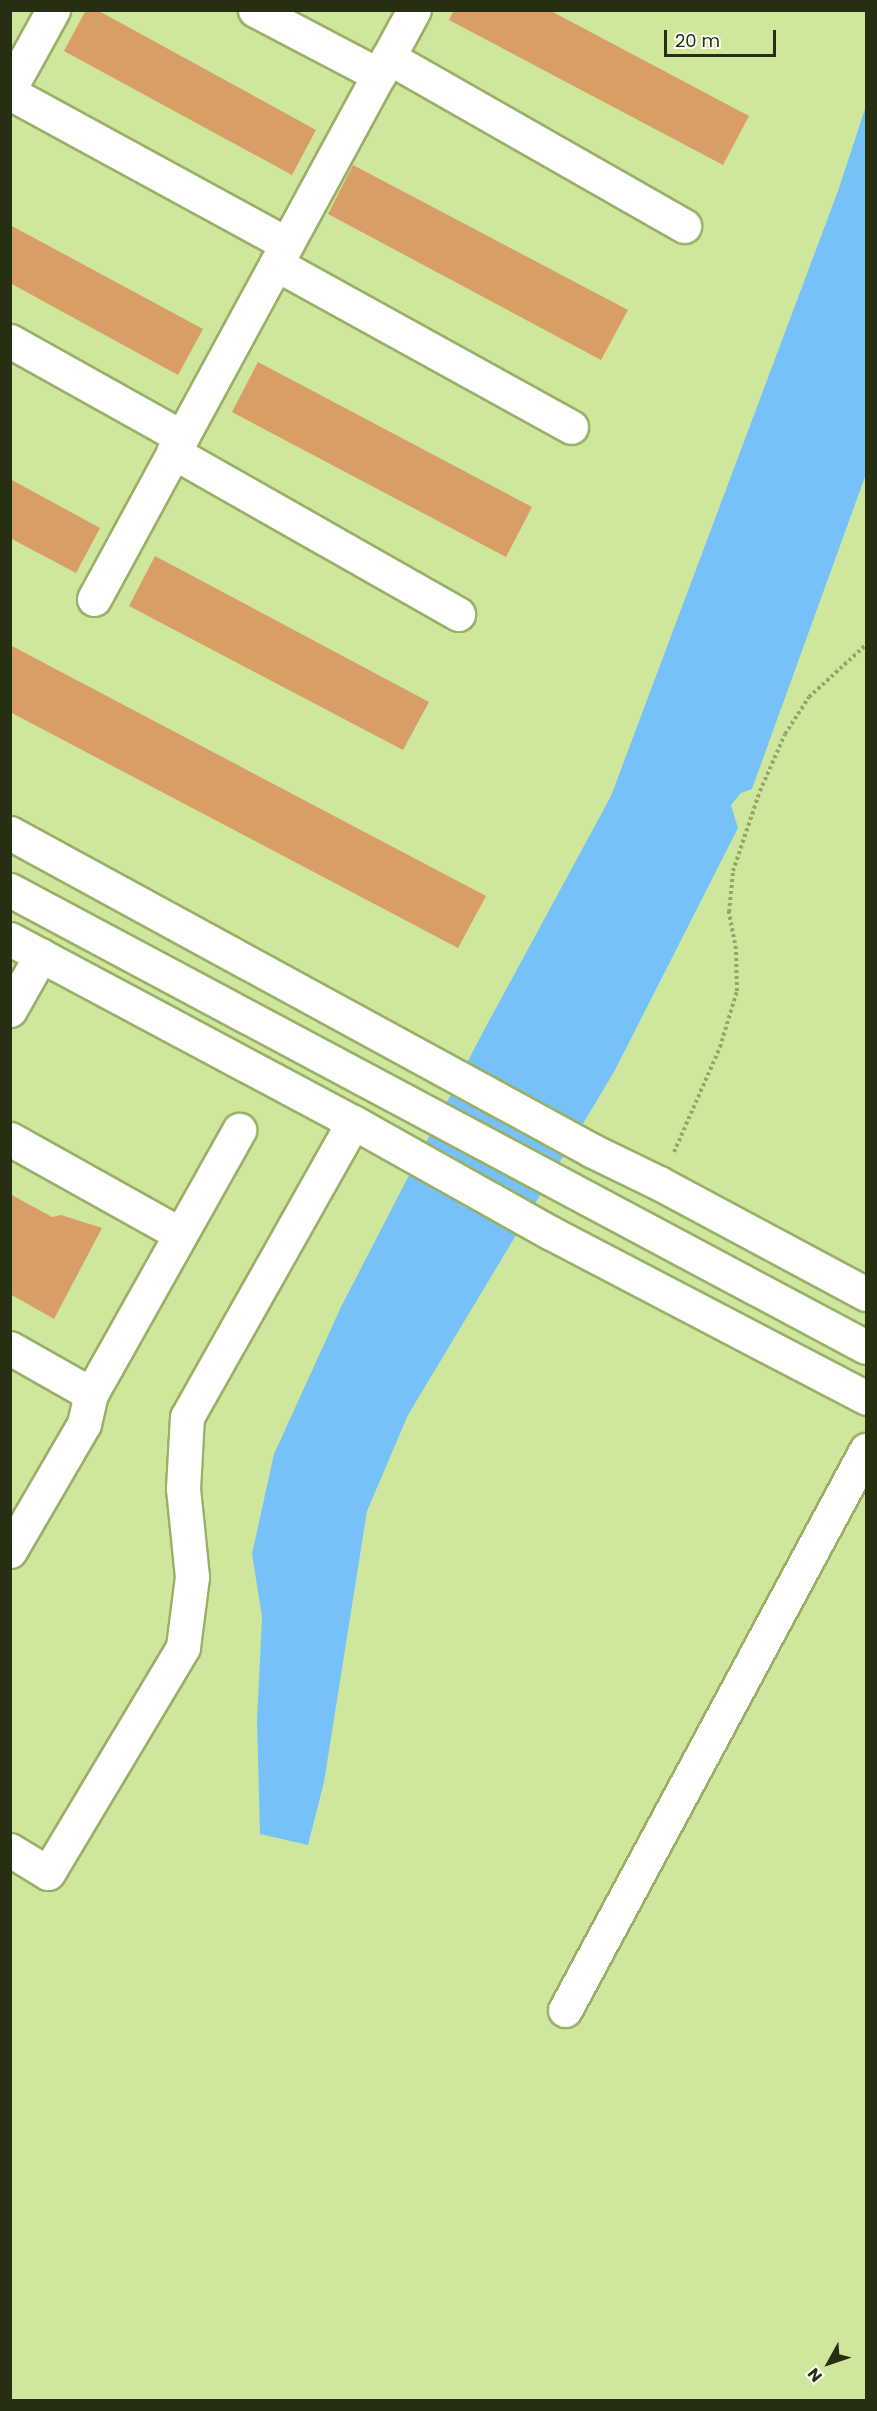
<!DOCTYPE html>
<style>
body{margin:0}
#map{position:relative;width:877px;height:2411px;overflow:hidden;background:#cfe79c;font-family:Poppins,sans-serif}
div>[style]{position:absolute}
.water>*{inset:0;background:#77c1fa}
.building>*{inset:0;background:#d99d66}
.path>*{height:4px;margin-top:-2px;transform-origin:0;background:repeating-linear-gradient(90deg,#94a66b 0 3px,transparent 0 6px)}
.roads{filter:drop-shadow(2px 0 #99b067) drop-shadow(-2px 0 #99b067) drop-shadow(0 2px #99b067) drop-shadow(0 -2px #99b067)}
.minor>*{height:33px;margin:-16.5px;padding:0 16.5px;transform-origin:16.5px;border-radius:16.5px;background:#fff}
.major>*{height:33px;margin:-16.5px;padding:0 16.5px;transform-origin:16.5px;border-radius:16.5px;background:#fff}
span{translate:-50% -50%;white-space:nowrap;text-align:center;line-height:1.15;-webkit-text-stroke:6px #fbfef6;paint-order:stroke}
.frame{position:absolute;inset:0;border:12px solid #262f11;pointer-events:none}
.north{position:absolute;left:799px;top:2333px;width:60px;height:60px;-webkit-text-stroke:4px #fbfef6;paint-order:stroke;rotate:230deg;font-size:16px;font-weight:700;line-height:24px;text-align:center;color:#262f11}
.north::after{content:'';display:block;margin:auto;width:21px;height:27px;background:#262f11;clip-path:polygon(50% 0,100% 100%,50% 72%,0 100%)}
.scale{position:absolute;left:664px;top:30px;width:112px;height:27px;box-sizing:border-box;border:3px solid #262f11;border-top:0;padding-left:8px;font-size:18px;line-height:21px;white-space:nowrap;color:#262f11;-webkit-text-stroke:4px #fbfef6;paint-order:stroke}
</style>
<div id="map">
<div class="water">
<div style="clip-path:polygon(866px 106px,866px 474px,752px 789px,741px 793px,731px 805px,738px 828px,614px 1072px,408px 1415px,367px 1511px,324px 1782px,308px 1845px,260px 1834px,257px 1721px,262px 1617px,252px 1554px,274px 1454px,341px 1307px,483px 1032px,611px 796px,838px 191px)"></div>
</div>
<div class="building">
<div style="clip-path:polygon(86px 10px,97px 10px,316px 130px,292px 175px,64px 51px)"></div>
<div style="clip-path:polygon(454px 10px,549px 10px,749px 116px,723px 165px,449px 20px)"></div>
<div style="clip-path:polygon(353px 165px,628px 310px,601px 360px,328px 214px)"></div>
<div style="clip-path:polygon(10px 225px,203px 329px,178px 375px,10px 283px)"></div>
<div style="clip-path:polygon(258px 362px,532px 507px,506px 557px,232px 412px)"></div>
<div style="clip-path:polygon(10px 479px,100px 528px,76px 573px,10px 538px)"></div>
<div style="clip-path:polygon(155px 556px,429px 702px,403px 750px,129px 606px)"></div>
<div style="clip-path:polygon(10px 645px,486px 896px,458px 948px,10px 712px)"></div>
<div style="clip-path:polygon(10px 1194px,52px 1217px,61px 1215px,102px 1228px,54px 1319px,10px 1294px)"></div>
</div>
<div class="path">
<div style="left:674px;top:1152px;width:115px;rotate:-66.3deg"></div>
<div style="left:720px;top:1047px;width:59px;rotate:-73.1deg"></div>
<div style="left:737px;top:991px;width:42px;rotate:-91.4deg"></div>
<div style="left:736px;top:949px;width:38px;rotate:-101deg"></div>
<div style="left:729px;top:912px;width:41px;rotate:-84.4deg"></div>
<div style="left:733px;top:871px;width:84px;rotate:-71.4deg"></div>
<div style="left:760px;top:791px;width:62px;rotate:-66.3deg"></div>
<div style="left:785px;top:734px;width:44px;rotate:-57deg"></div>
<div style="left:809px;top:697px;width:77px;rotate:-42.4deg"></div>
</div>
<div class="roads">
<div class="minor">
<div style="left:255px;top:10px;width:140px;rotate:27.7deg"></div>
<div style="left:388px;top:57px;width:341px;rotate:29.7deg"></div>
<div style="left:10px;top:88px;width:89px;rotate:-61.1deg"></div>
<div style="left:10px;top:93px;width:315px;rotate:28.6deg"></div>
<div style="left:276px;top:264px;width:337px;rotate:28.9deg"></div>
<div style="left:10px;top:341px;width:197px;rotate:29.2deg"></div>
<div style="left:173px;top:452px;width:328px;rotate:29.6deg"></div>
<div style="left:94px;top:599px;width:670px;rotate:-61.49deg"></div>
<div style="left:10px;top:833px;width:664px;rotate:28.61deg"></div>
<div style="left:593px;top:1151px;width:73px;rotate:25.9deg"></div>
<div style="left:659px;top:1183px;width:235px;rotate:28.2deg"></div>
<div style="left:10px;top:1010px;width:63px;rotate:-60.6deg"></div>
<div style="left:10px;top:1139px;width:195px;rotate:29.2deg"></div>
<div style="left:10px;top:1348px;width:93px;rotate:29.6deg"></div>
<div style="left:10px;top:1551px;width:147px;rotate:-59.8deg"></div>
<div style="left:84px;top:1424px;width:31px;rotate:-77deg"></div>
<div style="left:91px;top:1394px;width:303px;rotate:-60.7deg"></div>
<div style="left:10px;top:1850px;width:44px;rotate:31.2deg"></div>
<div style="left:48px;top:1873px;width:263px;rotate:-59.1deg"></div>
<div style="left:183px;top:1647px;width:71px;rotate:-82.7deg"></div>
<div style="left:192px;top:1577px;width:89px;rotate:-95.8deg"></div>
<div style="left:183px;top:1488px;width:71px;rotate:-86.8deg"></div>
<div style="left:187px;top:1417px;width:338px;rotate:-60.6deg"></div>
<div style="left:565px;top:2010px;width:636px;rotate:-61.74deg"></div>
</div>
<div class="major">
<div style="left:10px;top:890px;width:970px;rotate:28.1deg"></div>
<div style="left:10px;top:939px;width:389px;rotate:28.1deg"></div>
<div style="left:353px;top:1122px;width:227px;rotate:29.3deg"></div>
<div style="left:551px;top:1233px;width:356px;rotate:27.6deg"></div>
</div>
</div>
<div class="frame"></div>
<div class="north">N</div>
<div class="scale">20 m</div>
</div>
